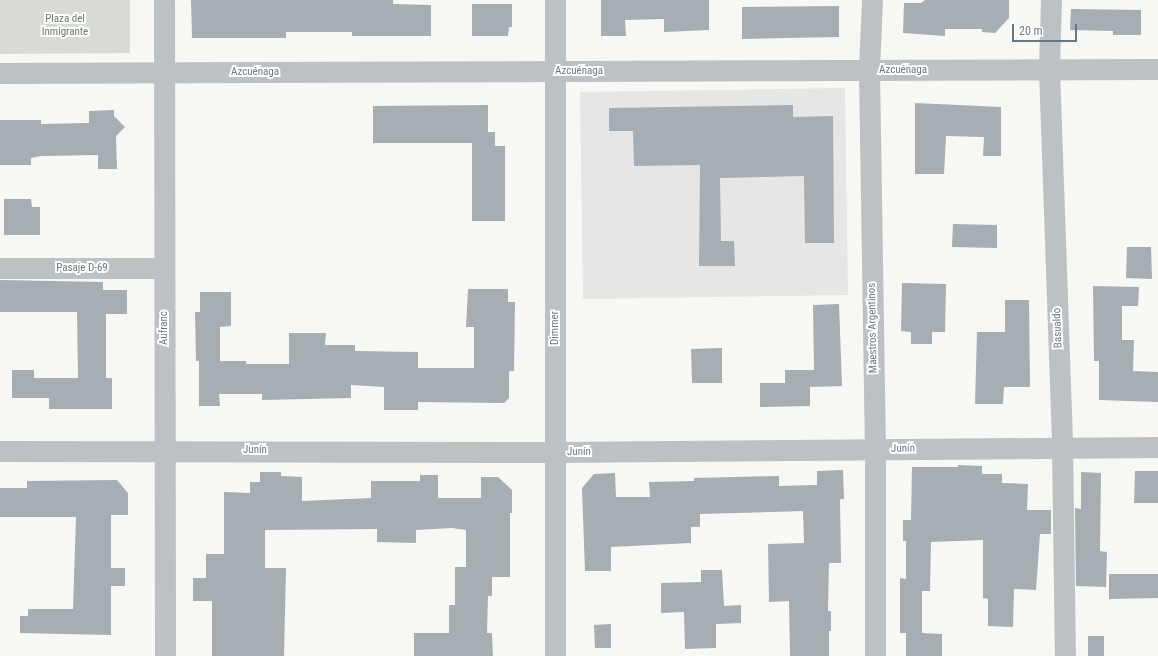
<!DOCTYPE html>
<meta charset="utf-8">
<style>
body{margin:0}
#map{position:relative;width:1158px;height:656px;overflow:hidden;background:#f7f7f4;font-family:"Roboto Condensed",sans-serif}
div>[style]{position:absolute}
.built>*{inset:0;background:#e5e6e5}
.green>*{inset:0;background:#d7dbd4}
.building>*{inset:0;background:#a6adb3}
.minor>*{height:21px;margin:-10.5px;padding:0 10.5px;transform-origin:10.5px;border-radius:10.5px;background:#bcc1c4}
span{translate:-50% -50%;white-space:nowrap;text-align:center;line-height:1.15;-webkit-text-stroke:4px #fff;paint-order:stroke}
.park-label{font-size:11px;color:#6b7b67}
.street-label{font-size:11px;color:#687883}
.scale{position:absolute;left:1012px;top:24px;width:65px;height:18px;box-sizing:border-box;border:2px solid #687883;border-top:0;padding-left:5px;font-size:12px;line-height:14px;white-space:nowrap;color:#687883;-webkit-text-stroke:3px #fff;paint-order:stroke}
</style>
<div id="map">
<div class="built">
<div style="clip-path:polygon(845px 88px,848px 295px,583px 299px,580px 92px)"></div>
</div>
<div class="green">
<div style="clip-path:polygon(0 0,130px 0,130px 53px,0 54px)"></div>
</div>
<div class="building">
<div style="clip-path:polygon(191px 0,393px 0,393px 4px,431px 5px,431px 36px,352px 36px,352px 32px,286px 32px,286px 38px,192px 38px)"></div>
<div style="clip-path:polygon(601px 0,709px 0,709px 30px,664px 32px,664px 19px,625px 20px,626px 36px,601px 36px)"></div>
<div style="clip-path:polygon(925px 0,1009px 0,1009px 18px,995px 33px,982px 32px,982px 29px,945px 29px,945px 36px,903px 33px,904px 3px,921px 3px)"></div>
<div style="clip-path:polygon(472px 4px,512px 4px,512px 27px,509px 27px,508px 36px,472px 36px)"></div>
<div style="clip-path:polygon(839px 6px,839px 37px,742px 39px,742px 7px)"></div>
<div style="clip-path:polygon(1071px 9px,1141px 10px,1141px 35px,1113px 35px,1113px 31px,1070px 30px)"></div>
<div style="clip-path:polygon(915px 103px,1001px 107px,1001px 156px,983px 156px,984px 137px,946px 136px,944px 174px,915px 174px)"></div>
<div style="clip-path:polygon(488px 105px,488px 132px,495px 132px,495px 146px,505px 146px,505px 221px,472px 221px,472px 143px,373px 143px,373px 106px)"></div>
<div style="clip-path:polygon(793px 105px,793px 117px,833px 116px,834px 243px,805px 243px,804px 176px,720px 178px,721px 241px,734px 241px,735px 266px,699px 266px,700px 165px,634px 166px,633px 131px,609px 131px,609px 108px)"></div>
<div style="clip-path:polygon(114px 110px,114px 116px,125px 127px,116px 136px,117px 169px,98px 169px,98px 155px,41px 156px,31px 158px,31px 165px,0 165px,0 120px,41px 120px,41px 124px,89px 123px,89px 111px)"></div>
<div style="clip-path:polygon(4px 199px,31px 199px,32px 207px,40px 207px,40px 235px,4px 235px)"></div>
<div style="clip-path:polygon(953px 224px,997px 225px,997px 248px,952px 247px)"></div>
<div style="clip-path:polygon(1127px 247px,1151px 247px,1152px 279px,1126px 278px)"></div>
<div style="clip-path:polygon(0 280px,103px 282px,103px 290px,127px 290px,127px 314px,106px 314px,106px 378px,112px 378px,112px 409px,49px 409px,49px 398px,12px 398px,12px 370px,34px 370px,34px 378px,78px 378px,77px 312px,0 312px)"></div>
<div style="clip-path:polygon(902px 283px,946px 284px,945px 332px,932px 332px,932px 344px,911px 344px,911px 332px,901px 331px)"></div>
<div style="clip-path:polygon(1093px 286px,1139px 287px,1138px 306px,1122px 306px,1122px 340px,1134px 340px,1133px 371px,1158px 372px,1158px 402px,1099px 400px,1099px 361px,1094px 361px)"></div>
<div style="clip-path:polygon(468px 289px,508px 289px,508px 302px,515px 302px,514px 371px,509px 371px,509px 398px,504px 403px,418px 402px,418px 410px,384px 410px,384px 387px,351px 385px,351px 398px,262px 400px,262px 394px,219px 394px,220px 406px,199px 406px,199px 361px,196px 361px,195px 312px,200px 312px,200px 292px,231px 292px,231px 326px,220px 327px,220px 361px,246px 361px,246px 364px,289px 364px,289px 333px,326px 333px,325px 345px,355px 345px,355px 351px,418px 352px,418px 368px,474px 368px,474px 327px,466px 327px)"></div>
<div style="clip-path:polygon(1005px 300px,1029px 300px,1030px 387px,1004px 387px,1003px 404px,975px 404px,977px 332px,1005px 332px)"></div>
<div style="clip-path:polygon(839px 304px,842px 386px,810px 387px,810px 406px,760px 407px,760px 383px,785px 383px,785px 370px,814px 370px,813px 305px)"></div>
<div style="clip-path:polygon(722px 348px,722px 383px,692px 383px,691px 349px)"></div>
<div style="clip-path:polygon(958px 465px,982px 466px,982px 474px,1002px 474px,1002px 483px,1028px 484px,1027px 510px,1051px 510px,1051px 534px,1040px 534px,1036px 590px,1014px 589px,1013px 627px,988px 626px,988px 599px,983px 598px,983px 540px,931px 542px,930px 591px,922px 591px,922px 633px,942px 634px,942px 656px,906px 656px,906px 633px,900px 633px,900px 578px,906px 579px,906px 541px,903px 541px,903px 520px,911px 520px,912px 467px,958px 467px)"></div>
<div style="clip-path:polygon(843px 470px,844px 499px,840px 499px,841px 563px,829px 563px,828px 611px,831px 611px,831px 631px,829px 631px,829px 656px,790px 656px,789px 601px,769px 602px,768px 544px,804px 543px,803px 511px,700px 514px,700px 527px,691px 527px,691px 543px,611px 547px,611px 571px,585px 571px,582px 488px,594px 474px,615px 473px,616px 497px,650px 497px,649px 482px,694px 481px,694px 478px,779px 476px,779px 486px,817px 485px,817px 471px)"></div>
<div style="clip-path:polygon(1135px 471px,1158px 471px,1158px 503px,1134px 503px)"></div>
<div style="clip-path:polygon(260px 472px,281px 472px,281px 476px,302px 477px,302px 501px,371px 498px,371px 481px,420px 481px,420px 475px,438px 475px,438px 498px,481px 498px,481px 477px,498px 477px,512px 490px,512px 513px,510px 513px,510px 577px,492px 577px,492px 596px,488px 596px,487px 633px,492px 633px,493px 656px,414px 656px,414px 633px,449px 633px,449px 605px,455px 605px,455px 567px,466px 567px,466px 530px,452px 528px,416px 530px,416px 543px,377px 542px,377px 529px,265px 530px,265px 568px,286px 568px,284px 656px,212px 656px,212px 601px,193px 601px,193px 578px,206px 578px,206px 554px,224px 554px,224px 492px,250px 493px,250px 482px,260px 482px)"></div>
<div style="clip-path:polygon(1081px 472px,1101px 473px,1100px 551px,1107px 552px,1106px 587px,1076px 586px,1075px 508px,1081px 509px)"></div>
<div style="clip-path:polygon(117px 480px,128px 493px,128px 515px,111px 515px,111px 568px,125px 568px,125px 586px,111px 586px,111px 635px,20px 633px,20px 616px,28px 616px,28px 609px,73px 609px,76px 517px,0 517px,0 488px,27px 488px,27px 481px)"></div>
<div style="clip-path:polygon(701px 570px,722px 570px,724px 606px,741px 605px,741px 623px,716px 624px,716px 648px,685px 649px,684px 612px,661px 613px,661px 583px,701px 582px)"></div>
<div style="clip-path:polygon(1109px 574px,1158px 574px,1158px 598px,1109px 599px)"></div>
<div style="clip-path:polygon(611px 624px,611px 648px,595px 648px,594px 625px)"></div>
<div style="clip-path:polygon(1088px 636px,1104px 636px,1104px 656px,1088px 656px)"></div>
</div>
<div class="minor">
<div style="left:164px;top:0;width:656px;rotate:89.91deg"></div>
<div style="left:555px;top:0;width:656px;rotate:90deg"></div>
<div style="left:872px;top:0;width:70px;rotate:92.5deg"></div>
<div style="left:869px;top:70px;width:380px;rotate:89.1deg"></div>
<div style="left:875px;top:450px;width:206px;rotate:90deg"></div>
<div style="left:1051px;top:0;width:69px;rotate:91.7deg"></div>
<div style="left:1049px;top:69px;width:377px;rotate:88deg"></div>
<div style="left:1062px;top:446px;width:210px;rotate:89.2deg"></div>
<div style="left:0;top:73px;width:1158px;rotate:-0.2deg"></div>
<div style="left:0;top:268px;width:164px"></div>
<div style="left:0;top:451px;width:555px;rotate:0.1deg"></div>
<div style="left:555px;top:452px;width:603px;rotate:-0.48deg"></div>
</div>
<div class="park-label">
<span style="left:65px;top:26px">Plaza del<br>Inmigrante</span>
</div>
<div class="street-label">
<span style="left:903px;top:70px">Azcuénaga</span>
<span style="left:579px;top:71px">Azcuénaga</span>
<span style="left:255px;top:72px">Azcuénaga</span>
<span style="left:82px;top:268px">Pasaje D-69</span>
<span style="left:164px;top:328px;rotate:-90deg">Aufranc</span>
<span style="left:555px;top:328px;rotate:-90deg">Dimmer</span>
<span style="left:873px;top:328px;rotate:-91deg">Maestros Argentinos</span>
<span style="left:1058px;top:328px;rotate:-92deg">Basualdo</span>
<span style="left:903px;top:449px;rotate:-1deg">Junín</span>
<span style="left:255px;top:450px">Junín</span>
<span style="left:579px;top:452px">Junín</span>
</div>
<div class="scale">20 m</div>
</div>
